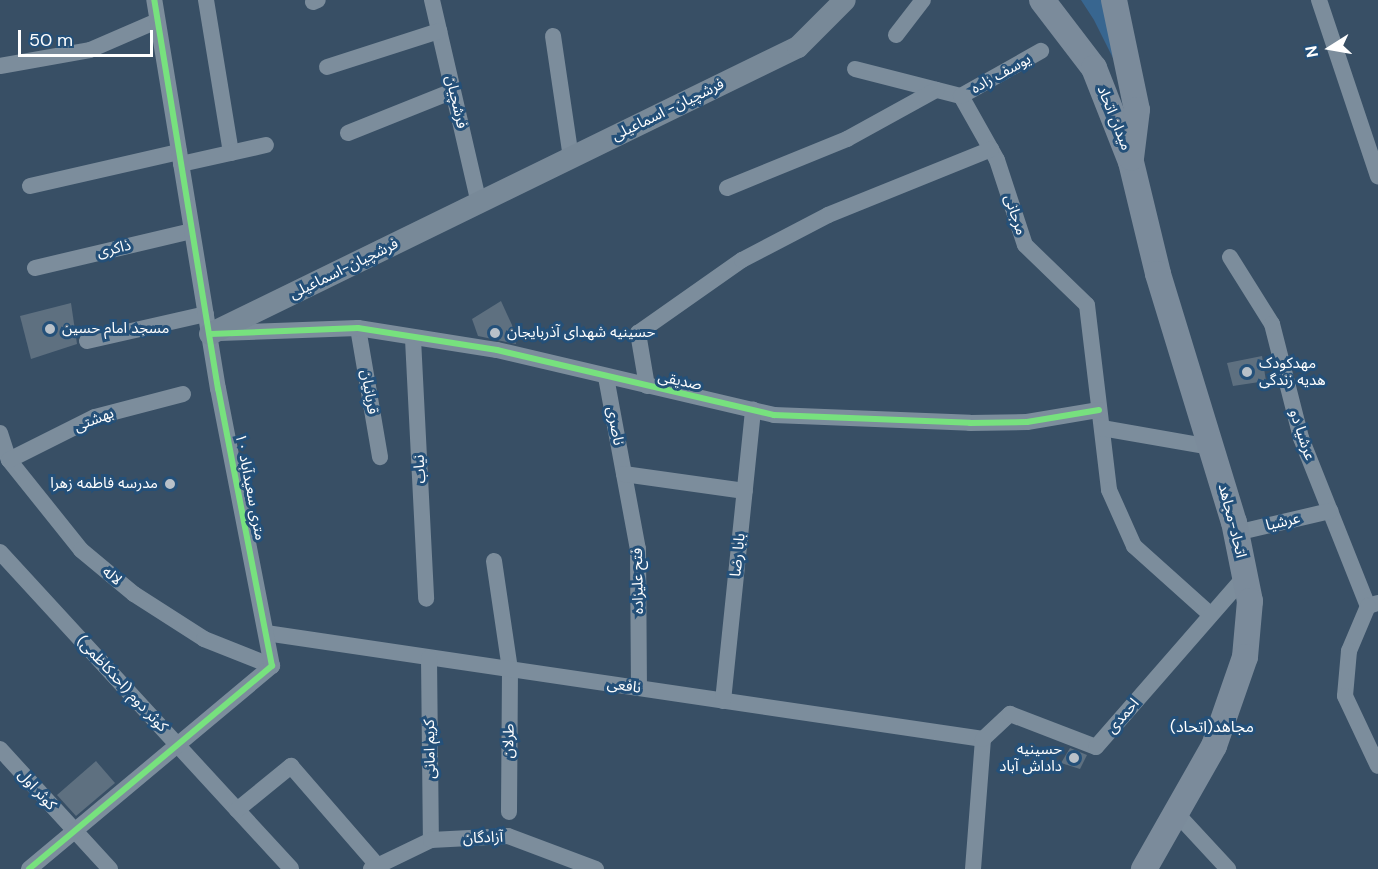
<!DOCTYPE html>
<meta charset="utf-8">
<style>
body{margin:0}
#map{position:relative;width:1378px;height:869px;overflow:hidden;background:#384f65;font-family:"DM Sans","Noto Sans Arabic",sans-serif}
div>[style]{position:absolute}
.green>*{inset:0;background:#386690}
.building>*{inset:0;background:#5e7080}
.street>*{height:16px;margin:-8px;padding:0 8px;transform-origin:8px;border-radius:8px;background:#7c8d9c}
.secondary>*{height:22px;margin:-11px;padding:0 11px;transform-origin:11px;border-radius:11px;background:#788998}
.primary>*{height:26px;margin:-13px;padding:0 13px;transform-origin:13px;border-radius:13px;background:#7b8b9b}
.cycleway>*{height:6px;margin:-3px;padding:0 3px;transform-origin:3px;border-radius:3px;background:#77e17e}
.dots>*{width:16px;height:16px;translate:-50% -50%;box-sizing:border-box;border:3px solid #245079;border-radius:50%}
span{translate:-50% -50%;white-space:nowrap;text-align:center;line-height:1.15;-webkit-text-stroke:6px #245079;paint-order:stroke}
.street-label{font-size:15px;color:#fff}
.poi-label{font-size:15px;color:#fff}
.left{translate:0 -50%;text-align:left}
.right{translate:-100% -50%;text-align:right}
.neighbourhood-label{font-size:16px;color:#fff}
.north{position:absolute;left:1300px;top:18px;width:60px;height:60px;-webkit-text-stroke:4px #245079;paint-order:stroke;rotate:259deg;font-size:16px;font-weight:700;line-height:24px;text-align:center;color:#fff}
.north::after{content:'';display:block;margin:auto;width:21px;height:27px;background:#fff;clip-path:polygon(50% 0,100% 100%,50% 72%,0 100%)}
.scale{position:absolute;left:18px;top:30px;width:135px;height:27px;box-sizing:border-box;border:3px solid #fff;border-top:0;padding-left:8px;font-size:18px;line-height:21px;white-space:nowrap;color:#fff;-webkit-text-stroke:4px #245079;paint-order:stroke}
</style>
<div id="map">
<div class="green">
<div style="clip-path:polygon(1081px 0,1108px 0,1123px 78px,1094px 20px)"></div>
</div>
<div class="building">
<div style="clip-path:polygon(501px 301px,512px 325px,516px 344px,478px 336px,472px 319px)"></div>
<div style="clip-path:polygon(71px 303px,77px 344px,31px 359px,20px 316px)"></div>
<div style="clip-path:polygon(1262px 356px,1266px 381px,1233px 386px,1227px 363px)"></div>
<div style="clip-path:polygon(1070px 748px,1087px 755px,1080px 769px,1061px 763px)"></div>
<div style="clip-path:polygon(96px 761px,115px 783px,76px 816px,57px 795px)"></div>
</div>
<div class="street">
<div style="left:206px;top:0;width:155px;rotate:80.7deg"></div>
<div style="left:432px;top:0;width:209px;rotate:77deg"></div>
<div style="left:1319px;top:0;width:186px;rotate:71.5deg"></div>
<div style="left:313px;top:2px;width:5px;rotate:-22deg"></div>
<div style="left:896px;top:35px;width:44px;rotate:-52.4deg"></div>
<div style="left:553px;top:36px;width:123px;rotate:81.6deg"></div>
<div style="left:0;top:66px;width:91px;rotate:-10.1deg"></div>
<div style="left:90px;top:50px;width:73px;rotate:-23.4deg"></div>
<div style="left:327px;top:67px;width:118px;rotate:-17.8deg"></div>
<div style="left:855px;top:69px;width:109px;rotate:14.3deg"></div>
<div style="left:961px;top:96px;width:73px;rotate:60.6deg"></div>
<div style="left:997px;top:160px;width:89px;rotate:71.8deg"></div>
<div style="left:1025px;top:245px;width:86px;rotate:44.1deg"></div>
<div style="left:1087px;top:305px;width:186px;rotate:83.2deg"></div>
<div style="left:1109px;top:490px;width:61px;rotate:65.9deg"></div>
<div style="left:1134px;top:546px;width:103px;rotate:41.9deg"></div>
<div style="left:961px;top:96px;width:92px;rotate:-29.4deg"></div>
<div style="left:348px;top:133px;width:113px;rotate:-21.8deg"></div>
<div style="left:181px;top:164px;width:87px;rotate:-12.6deg"></div>
<div style="left:30px;top:186px;width:153px;rotate:-12.9deg"></div>
<div style="left:727px;top:188px;width:130px;rotate:-22.2deg"></div>
<div style="left:847px;top:139px;width:102px;rotate:-28.8deg"></div>
<div style="left:1230px;top:257px;width:79px;rotate:57.9deg"></div>
<div style="left:1272px;top:324px;width:118px;rotate:75.7deg"></div>
<div style="left:1301px;top:438px;width:181px;rotate:68.3deg"></div>
<div style="left:1368px;top:606px;width:10px;rotate:-17deg"></div>
<div style="left:35px;top:268px;width:161px;rotate:-13.3deg"></div>
<div style="left:358px;top:328px;width:131px;rotate:80.3deg"></div>
<div style="left:219px;top:333px;width:139px;rotate:-2.1deg"></div>
<div style="left:358px;top:328px;width:141px;rotate:9deg"></div>
<div style="left:497px;top:350px;width:285px;rotate:13.2deg"></div>
<div style="left:774px;top:415px;width:196px;rotate:2.3deg"></div>
<div style="left:970px;top:423px;width:57px;rotate:-1deg"></div>
<div style="left:1027px;top:422px;width:73px;rotate:-9.5deg"></div>
<div style="left:413px;top:339px;width:260px;rotate:87.1deg"></div>
<div style="left:87px;top:341px;width:122px;rotate:-12.8deg"></div>
<div style="left:606px;top:377px;width:175px;rotate:79.5deg"></div>
<div style="left:638px;top:549px;width:139px;rotate:89.6deg"></div>
<div style="left:647px;top:386px;width:54px;rotate:-99.6deg"></div>
<div style="left:638px;top:333px;width:127px;rotate:-35.1deg"></div>
<div style="left:742px;top:260px;width:97px;rotate:-27.6deg"></div>
<div style="left:828px;top:215px;width:176px;rotate:-22deg"></div>
<div style="left:1102px;top:428px;width:111px;rotate:9.9deg"></div>
<div style="left:0;top:433px;width:28px;rotate:72deg"></div>
<div style="left:9px;top:460px;width:115px;rotate:51.3deg"></div>
<div style="left:81px;top:550px;width:69px;rotate:39.7deg"></div>
<div style="left:134px;top:594px;width:83px;rotate:32.7deg"></div>
<div style="left:204px;top:639px;width:73px;rotate:21.7deg"></div>
<div style="left:9px;top:460px;width:96px;rotate:-26.6deg"></div>
<div style="left:95px;top:417px;width:91px;rotate:-14.6deg"></div>
<div style="left:624px;top:474px;width:122px;rotate:8deg"></div>
<div style="left:1236px;top:533px;width:97px;rotate:-13.2deg"></div>
<div style="left:0;top:552px;width:430px;rotate:47.4deg"></div>
<div style="left:494px;top:561px;width:109px;rotate:81.6deg"></div>
<div style="left:510px;top:669px;width:143px;rotate:90.4deg"></div>
<div style="left:1368px;top:606px;width:49px;rotate:112.9deg"></div>
<div style="left:1349px;top:651px;width:45px;rotate:95.1deg"></div>
<div style="left:1345px;top:696px;width:77px;rotate:64.8deg"></div>
<div style="left:266px;top:633px;width:725px;rotate:8.41deg"></div>
<div style="left:429px;top:658px;width:182px;rotate:89.4deg"></div>
<div style="left:723px;top:701px;width:293px;rotate:-84.1deg"></div>
<div style="left:0;top:749px;width:163px;rotate:47.5deg"></div>
<div style="left:237px;top:810px;width:70px;rotate:-39.2deg"></div>
<div style="left:291px;top:766px;width:133px;rotate:49deg"></div>
<div style="left:1178px;top:815px;width:74px;rotate:47.2deg"></div>
<div style="left:29px;top:869px;width:317px;rotate:-39.9deg"></div>
<div style="left:272px;top:666px;width:282px;rotate:-101deg"></div>
<div style="left:218px;top:389px;width:394px;rotate:-99.3deg"></div>
<div style="left:371px;top:869px;width:67px;rotate:-25.8deg"></div>
<div style="left:431px;top:840px;width:77px;rotate:-3deg"></div>
<div style="left:508px;top:836px;width:94px;rotate:20.6deg"></div>
<div style="left:973px;top:869px;width:130px;rotate:-85.6deg"></div>
<div style="left:983px;top:739px;width:37px;rotate:-43deg"></div>
<div style="left:1010px;top:714px;width:92px;rotate:21deg"></div>
<div style="left:1096px;top:747px;width:227px;rotate:-48.9deg"></div>
</div>
<div class="secondary">
<div style="left:210px;top:334px;width:654px;rotate:-26.02deg"></div>
<div style="left:798px;top:47px;width:66px;rotate:-45deg"></div>
</div>
<div class="primary">
<div style="left:1042px;top:0;width:86px;rotate:52.6deg"></div>
<div style="left:1094px;top:68px;width:101px;rotate:68.5deg"></div>
<div style="left:1131px;top:162px;width:115px;rotate:76.4deg"></div>
<div style="left:1158px;top:274px;width:259px;rotate:73deg"></div>
<div style="left:1234px;top:522px;width:81px;rotate:78.6deg"></div>
<div style="left:1250px;top:601px;width:56px;rotate:95.1deg"></div>
<div style="left:1245px;top:657px;width:94px;rotate:109.2deg"></div>
<div style="left:1214px;top:746px;width:142px;rotate:119.6deg"></div>
<div style="left:1114px;top:0;width:112px;rotate:78.2deg"></div>
<div style="left:1137px;top:110px;width:48px;rotate:97.1deg"></div>
</div>
<div class="cycleway">
<div style="left:210px;top:334px;width:148px;rotate:-2.3deg"></div>
<div style="left:358px;top:328px;width:141px;rotate:9deg"></div>
<div style="left:497px;top:350px;width:285px;rotate:13.2deg"></div>
<div style="left:774px;top:415px;width:196px;rotate:2.3deg"></div>
<div style="left:970px;top:423px;width:57px;rotate:-1deg"></div>
<div style="left:1027px;top:422px;width:73px;rotate:-9.5deg"></div>
<div style="left:29px;top:869px;width:317px;rotate:-39.9deg"></div>
<div style="left:272px;top:666px;width:282px;rotate:-101deg"></div>
<div style="left:218px;top:389px;width:394px;rotate:-99.3deg"></div>
</div>
<div class="dots">
<div style="left:50px;top:329px;background:#b9c1c9"></div>
<div style="left:495px;top:333px;background:#b9c1c9"></div>
<div style="left:1247px;top:372px;background:#b9c1c9"></div>
<div style="left:170px;top:484px;background:#b9c1c9"></div>
<div style="left:1074px;top:758px;background:#b9c1c9"></div>
</div>
<div class="street-label">
<span style="left:1001px;top:74px;rotate:-29deg">یوسف زاده</span>
<span style="left:456px;top:102px;rotate:77deg">فرشچیان</span>
<span style="left:668px;top:110px;rotate:-26deg">فرشچیان- اسماعیلی</span>
<span style="left:1114px;top:118px;rotate:68deg">میدان اتحاد</span>
<span style="left:1015px;top:215px;rotate:72deg">مرجانی</span>
<span style="left:114px;top:249px;rotate:-13deg">ذاکری</span>
<span style="left:344px;top:269px;rotate:-26deg">فرشچیان-اسماعیلی</span>
<span style="left:680px;top:381px;rotate:12deg">صدیقی</span>
<span style="left:369px;top:392px;rotate:81deg">قربانیان</span>
<span style="left:94px;top:420px;rotate:-22deg">بهشتی</span>
<span style="left:615px;top:426px;rotate:80deg">ناصری</span>
<span style="left:1302px;top:435px;rotate:72deg">عرشیا دو</span>
<span style="left:420px;top:469px;rotate:-93deg">نیاب</span>
<span style="left:250px;top:487px;rotate:79deg">۱۰ متری سعیدآباد</span>
<span style="left:1232px;top:521px;rotate:76deg">اتحاد-مجاهد</span>
<span style="left:1283px;top:522px;rotate:-13deg">عرشیا</span>
<span style="left:738px;top:555px;rotate:-84deg">بابا رضا</span>
<span style="left:112px;top:576px;rotate:40deg">لاله</span>
<span style="left:638px;top:581px;rotate:-91deg">فتح علیزاده</span>
<span style="left:122px;top:684px;rotate:47deg">کوثر دوم (احدکاظمی)</span>
<span style="left:624px;top:686px;rotate:8deg">نافعی</span>
<span style="left:1123px;top:716px;rotate:-49deg">احمدی</span>
<span style="left:509px;top:741px;rotate:-89deg">طرلان</span>
<span style="left:430px;top:749px;rotate:-91deg">کریم امانی</span>
<span style="left:37px;top:790px;rotate:48deg">کوثر اول</span>
<span style="left:483px;top:838px;rotate:-2deg">آزادگان</span>
</div>
<div class="poi-label">
<span class="left" style="left:62px;top:329px">مسجد امام حسین</span>
<span class="left" style="left:507px;top:333px">حسینیه شهدای آذربایجان</span>
<span class="left" style="left:1259px;top:372px">مهدکودک<br>هدیه زندگی</span>
<span class="right" style="left:158px;top:484px">مدرسه فاطمه زهرا</span>
<span class="right" style="left:1062px;top:758px">حسینیه<br>داداش آباد</span>
</div>
<div class="neighbourhood-label">
<span style="left:1212px;top:727px">مجاهد(اتحاد)</span>
</div>
<div class="north">N</div>
<div class="scale">50 m</div>
</div>
